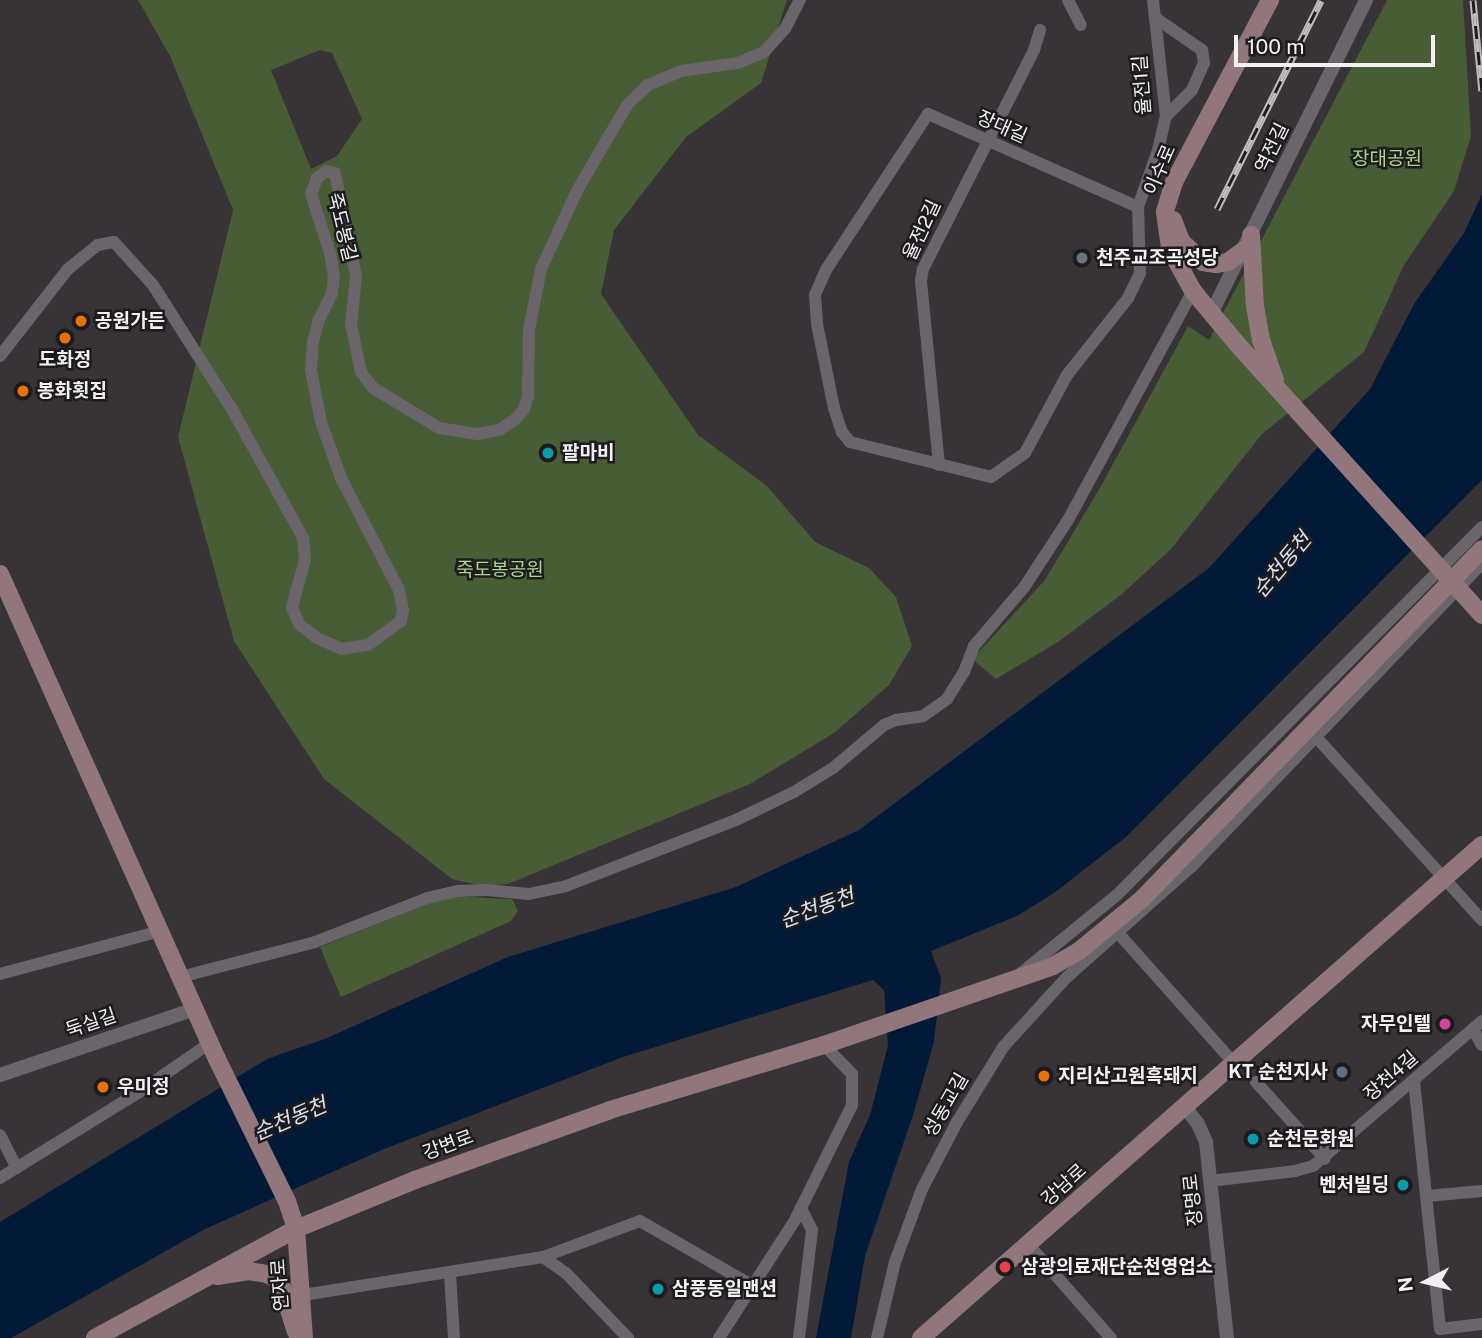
<!DOCTYPE html>
<meta charset="utf-8">
<style>
body{margin:0}
#map{position:relative;width:1482px;height:1338px;overflow:hidden;background:#373337;font-family:"Public Sans","Noto Sans KR",sans-serif}
div>[style]{position:absolute}
.green>*{inset:0;background:#485c36}
.water>*{inset:0;background:#021a37}
.minor>*{height:12px;margin:-6px;padding:0 6px;transform-origin:6px;border-radius:6px;background:#69656a}
.tertiary>*{height:14px;margin:-7px;padding:0 7px;transform-origin:7px;border-radius:7px;background:#69656a}
.secondary>*{height:18px;margin:-9px;padding:0 9px;transform-origin:9px;border-radius:9px;background:#91777c}
.rail>*{height:7px;margin-top:-3.5px;transform-origin:0;background:repeating-linear-gradient(90deg,#1d1b1d 0 13px,#c0bdc0 0 26px);box-sizing:border-box;border-block:2px solid #c0bdc0}
.dots>*{width:19px;height:19px;translate:-50% -50%;box-sizing:border-box;border:4px solid #1d1b1d;border-radius:50%}
span{translate:-50% -50%;white-space:nowrap;text-align:center;line-height:1.15;-webkit-text-stroke:5px #1d1b1d;paint-order:stroke}
.street-label{font-size:19px;color:#f2f0f2}
.park-label{font-size:19px;color:#abd589}
.poi-label{font-size:19px;color:#f2f0f2;font-weight:700}
.left{translate:0 -50%;text-align:left}
.right{translate:-100% -50%;text-align:right}
.water-label{font-size:21px;color:#d8e3f1;font-style:italic}
.north{position:absolute;left:1391px;top:1247px;width:70px;height:70px;-webkit-text-stroke:5px #1d1b1d;paint-order:stroke;rotate:263deg;font-size:19px;font-weight:700;line-height:28px;text-align:center;color:#f2f0f2}
.north::after{content:'';display:block;margin:auto;width:24px;height:32px;background:#f2f0f2;clip-path:polygon(50% 0,100% 100%,50% 72%,0 100%)}
.scale{position:absolute;left:1234px;top:35px;width:201px;height:32px;box-sizing:border-box;border:4px solid #f2f0f2;border-top:0;padding-left:9px;font-size:21px;line-height:24px;white-space:nowrap;color:#f2f0f2;-webkit-text-stroke:5px #1d1b1d;paint-order:stroke}
</style>
<div id="map">
<div class="green">
<div style="clip-path:polygon(evenodd,138px 0,787px 0,761px 83px,686px 137px,614px 230px,601px 294px,698px 435px,767px 486px,815px 542px,869px 568px,896px 597px,912px 646px,889px 685px,834px 733px,750px 784px,508px 884px,482px 886px,452px 879px,324px 779px,234px 641px,178px 437px,233px 210px,170px 56px,138px 0,320px 50px,332px 53px,362px 119px,337px 156px,311px 169px,271px 70px,320px 50px)"></div>
<div style="clip-path:polygon(1387px 0,1463px 0,1471px 136px,1454px 191px,1404px 265px,1364px 352px,1262px 434px,1171px 549px,1122px 594px,1058px 642px,996px 679px,972px 659px,1045px 580px,1101px 486px,1188px 326px,1209px 340px)"></div>
<div style="clip-path:polygon(448px 896px,512px 899px,518px 911px,511px 921px,341px 997px,320px 947px)"></div>
</div>
<div class="water">
<div style="clip-path:polygon(1482px 194px,1482px 480px,1126px 837px,1054px 893px,1017px 916px,931px 951px,941px 978px,934px 1042px,913px 1115px,865px 1256px,851px 1338px,816px 1338px,849px 1162px,870px 1115px,888px 1046px,884px 990px,873px 980px,623px 1057px,384px 1149px,205px 1229px,11px 1338px,0 1338px,0 1222px,267px 1059px,327px 1038px,508px 957px,736px 887px,859px 830px,1209px 568px,1370px 389px,1414px 304px,1464px 233px)"></div>
</div>
<div class="minor">
<div style="left:1068px;top:0;width:28px;rotate:63deg"></div>
<div style="left:1157px;top:19px;width:55px;rotate:34.6deg"></div>
<div style="left:1202px;top:50px;width:13px;rotate:81deg"></div>
<div style="left:1204px;top:63px;width:30px;rotate:114deg"></div>
<div style="left:1192px;top:90px;width:37px;rotate:135deg"></div>
<div style="left:1138px;top:207px;width:230px;rotate:-156.1deg"></div>
<div style="left:928px;top:114px;width:186px;rotate:123.2deg"></div>
<div style="left:826px;top:270px;width:27px;rotate:114deg"></div>
<div style="left:815px;top:295px;width:29px;rotate:86deg"></div>
<div style="left:817px;top:324px;width:86px;rotate:78.6deg"></div>
<div style="left:834px;top:408px;width:25px;rotate:72deg"></div>
<div style="left:842px;top:432px;width:13px;rotate:51deg"></div>
<div style="left:850px;top:442px;width:145px;rotate:13.9deg"></div>
<div style="left:991px;top:477px;width:42px;rotate:-35.2deg"></div>
<div style="left:1025px;top:453px;width:89px;rotate:-61.7deg"></div>
<div style="left:1067px;top:375px;width:98px;rotate:-51.6deg"></div>
<div style="left:1128px;top:298px;width:28px;rotate:-64deg"></div>
<div style="left:1140px;top:273px;width:66px;rotate:-91.7deg"></div>
<div style="left:1138px;top:207px;width:60px;rotate:-70.7deg"></div>
<div style="left:1158px;top:150px;width:35px;rotate:-77deg"></div>
<div style="left:1166px;top:116px;width:117px;rotate:-96.4deg"></div>
<div style="left:0;top:356px;width:110px;rotate:-52deg"></div>
<div style="left:68px;top:269px;width:38px;rotate:-39deg"></div>
<div style="left:98px;top:245px;width:16px;rotate:-11deg"></div>
<div style="left:114px;top:242px;width:58px;rotate:47.8deg"></div>
<div style="left:153px;top:285px;width:149px;rotate:57.6deg"></div>
<div style="left:233px;top:411px;width:145px;rotate:61.1deg"></div>
<div style="left:303px;top:538px;width:22px;rotate:85deg"></div>
<div style="left:305px;top:560px;width:49px;rotate:105.5deg"></div>
<div style="left:292px;top:607px;width:18px;rotate:68deg"></div>
<div style="left:299px;top:624px;width:23px;rotate:38deg"></div>
<div style="left:317px;top:638px;width:27px;rotate:24deg"></div>
<div style="left:342px;top:649px;width:26px;rotate:-9deg"></div>
<div style="left:368px;top:645px;width:41px;rotate:-36deg"></div>
<div style="left:401px;top:621px;width:11px;rotate:-80deg"></div>
<div style="left:403px;top:610px;width:20px;rotate:-101deg"></div>
<div style="left:399px;top:590px;width:126px;rotate:-117.4deg"></div>
<div style="left:341px;top:478px;width:59px;rotate:-109.7deg"></div>
<div style="left:321px;top:422px;width:53px;rotate:-100.9deg"></div>
<div style="left:311px;top:370px;width:28px;rotate:-86deg"></div>
<div style="left:313px;top:342px;width:23px;rotate:-75deg"></div>
<div style="left:319px;top:320px;width:30px;rotate:-64deg"></div>
<div style="left:332px;top:293px;width:16px;rotate:-83deg"></div>
<div style="left:334px;top:277px;width:24px;rotate:-99deg"></div>
<div style="left:330px;top:253px;width:62px;rotate:-107.9deg"></div>
<div style="left:311px;top:194px;width:17px;rotate:-69deg"></div>
<div style="left:317px;top:178px;width:11px;rotate:-38deg"></div>
<div style="left:326px;top:171px;width:9px;rotate:13deg"></div>
<div style="left:335px;top:173px;width:105px;rotate:78.5deg"></div>
<div style="left:356px;top:276px;width:48px;rotate:95.9deg"></div>
<div style="left:351px;top:324px;width:49px;rotate:78.2deg"></div>
<div style="left:361px;top:372px;width:20px;rotate:53deg"></div>
<div style="left:373px;top:388px;width:77px;rotate:31.2deg"></div>
<div style="left:439px;top:428px;width:39px;rotate:9deg"></div>
<div style="left:478px;top:434px;width:21px;rotate:-11deg"></div>
<div style="left:499px;top:430px;width:20px;rotate:-33deg"></div>
<div style="left:516px;top:419px;width:13px;rotate:-51deg"></div>
<div style="left:524px;top:409px;width:14px;rotate:-73deg"></div>
<div style="left:528px;top:396px;width:66px;rotate:-89.1deg"></div>
<div style="left:529px;top:330px;width:62px;rotate:-78.9deg"></div>
<div style="left:541px;top:269px;width:88px;rotate:-65.2deg"></div>
<div style="left:578px;top:189px;width:97px;rotate:-59.7deg"></div>
<div style="left:627px;top:105px;width:29px;rotate:-44deg"></div>
<div style="left:648px;top:85px;width:36px;rotate:-23deg"></div>
<div style="left:681px;top:71px;width:58px;rotate:-8deg"></div>
<div style="left:738px;top:63px;width:28px;rotate:-23deg"></div>
<div style="left:764px;top:52px;width:31px;rotate:-48deg"></div>
<div style="left:785px;top:29px;width:33px;rotate:-63deg"></div>
<div style="left:939px;top:465px;width:185px;rotate:-95.6deg"></div>
<div style="left:921px;top:281px;width:12px;rotate:-81deg"></div>
<div style="left:923px;top:269px;width:246px;rotate:-63.1deg"></div>
<div style="left:1034px;top:50px;width:21px;rotate:-73deg"></div>
<div style="left:1316px;top:737px;width:247px;rotate:47.8deg"></div>
<div style="left:1119px;top:934px;width:173px;rotate:48.3deg"></div>
<div style="left:0;top:974px;width:166px;rotate:-15deg"></div>
<div style="left:1020px;top:974px;width:125px;rotate:-39.2deg"></div>
<div style="left:1117px;top:895px;width:518px;rotate:-45.23deg"></div>
<div style="left:180px;top:977px;width:139px;rotate:-14.5deg"></div>
<div style="left:315px;top:942px;width:120px;rotate:-21.4deg"></div>
<div style="left:427px;top:898px;width:32px;rotate:-13deg"></div>
<div style="left:458px;top:891px;width:29px;rotate:-2deg"></div>
<div style="left:487px;top:890px;width:42px;rotate:5.4deg"></div>
<div style="left:529px;top:894px;width:38px;rotate:-12deg"></div>
<div style="left:566px;top:886px;width:182px;rotate:-21.2deg"></div>
<div style="left:736px;top:820px;width:64px;rotate:-25.8deg"></div>
<div style="left:794px;top:792px;width:46px;rotate:-31.6deg"></div>
<div style="left:833px;top:768px;width:67px;rotate:-40.1deg"></div>
<div style="left:884px;top:725px;width:13px;rotate:-23deg"></div>
<div style="left:896px;top:720px;width:27px;rotate:-8deg"></div>
<div style="left:923px;top:716px;width:29px;rotate:-35deg"></div>
<div style="left:947px;top:699px;width:32px;rotate:-58deg"></div>
<div style="left:964px;top:672px;width:28px;rotate:-69deg"></div>
<div style="left:974px;top:646px;width:79px;rotate:-49.6deg"></div>
<div style="left:1025px;top:586px;width:79px;rotate:-56.9deg"></div>
<div style="left:1068px;top:520px;width:261px;rotate:-61.4deg"></div>
<div style="left:1473px;top:1029px;width:18px;rotate:61deg"></div>
<div style="left:1414px;top:1081px;width:249px;rotate:84deg"></div>
<div style="left:1440px;top:1329px;width:42px;rotate:-6.8deg"></div>
<div style="left:1256px;top:1082px;width:103px;rotate:48.1deg"></div>
<div style="left:0;top:1135px;width:37px;rotate:63deg"></div>
<div style="left:0;top:1178px;width:163px;rotate:-31.7deg"></div>
<div style="left:139px;top:1092px;width:86px;rotate:-34.6deg"></div>
<div style="left:1210px;top:1181px;width:86px;rotate:-6.7deg"></div>
<div style="left:1295px;top:1171px;width:19px;rotate:-16deg"></div>
<div style="left:1313px;top:1166px;width:223px;rotate:-40.6deg"></div>
<div style="left:1427px;top:1196px;width:55px;rotate:-5.2deg"></div>
<div style="left:1028px;top:1244px;width:125px;rotate:48.6deg"></div>
<div style="left:543px;top:1257px;width:103px;rotate:-20.4deg"></div>
<div style="left:640px;top:1221px;width:130px;rotate:29.9deg"></div>
<div style="left:450px;top:1273px;width:65px;rotate:86.5deg"></div>
<div style="left:303px;top:1295px;width:243px;rotate:-9deg"></div>
<div style="left:543px;top:1257px;width:28px;rotate:35deg"></div>
<div style="left:566px;top:1273px;width:90px;rotate:46.4deg"></div>
<div style="left:719px;top:1338px;width:140px;rotate:-57.2deg"></div>
<div style="left:795px;top:1220px;width:128px;rotate:-63.6deg"></div>
<div style="left:852px;top:1105px;width:31px;rotate:-90deg"></div>
<div style="left:852px;top:1074px;width:40px;rotate:-134deg"></div>
<div style="left:799px;top:1338px;width:109px;rotate:-83.1deg"></div>
<div style="left:812px;top:1230px;width:25px;rotate:-117deg"></div>
<div style="left:877px;top:1338px;width:78px;rotate:-76.7deg"></div>
<div style="left:895px;top:1262px;width:78px;rotate:-69.7deg"></div>
<div style="left:922px;top:1189px;width:76px;rotate:-62.4deg"></div>
<div style="left:957px;top:1122px;width:89px;rotate:-58.3deg"></div>
<div style="left:1004px;top:1046px;width:92px;rotate:-47.6deg"></div>
<div style="left:1066px;top:978px;width:167px;rotate:-41.6deg"></div>
<div style="left:1191px;top:867px;width:420px;rotate:-46.2deg"></div>
</div>
<div class="tertiary">
<div style="left:1212px;top:312px;width:348px;rotate:-63.7deg"></div>
<div style="left:0;top:1075px;width:206px;rotate:-18.7deg"></div>
<div style="left:1184px;top:1106px;width:23px;rotate:52deg"></div>
<div style="left:1198px;top:1124px;width:20px;rotate:66deg"></div>
<div style="left:1206px;top:1142px;width:197px;rotate:83.9deg"></div>
</div>
<div class="secondary">
<div style="left:1270px;top:0;width:206px;rotate:117.8deg"></div>
<div style="left:1174px;top:182px;width:31px;rotate:107deg"></div>
<div style="left:1165px;top:212px;width:37px;rotate:82deg"></div>
<div style="left:1170px;top:249px;width:48px;rotate:61.3deg"></div>
<div style="left:1193px;top:291px;width:70px;rotate:50.2deg"></div>
<div style="left:1238px;top:345px;width:364px;rotate:47.9deg"></div>
<div style="left:1173px;top:220px;width:22px;rotate:69deg"></div>
<div style="left:1181px;top:241px;width:30px;rotate:44deg"></div>
<div style="left:1203px;top:262px;width:13px;rotate:9deg"></div>
<div style="left:1216px;top:264px;width:12px;rotate:-9deg"></div>
<div style="left:1228px;top:262px;width:21px;rotate:-37deg"></div>
<div style="left:1251px;top:235px;width:71px;rotate:86.8deg"></div>
<div style="left:1255px;top:306px;width:35px;rotate:80deg"></div>
<div style="left:1261px;top:340px;width:42px;rotate:70.7deg"></div>
<div style="left:0;top:574px;width:531px;rotate:65.9deg"></div>
<div style="left:217px;top:1059px;width:158px;rotate:63.8deg"></div>
<div style="left:287px;top:1201px;width:29px;rotate:72deg"></div>
<div style="left:296px;top:1229px;width:109px;rotate:85.8deg"></div>
<div style="left:217px;top:1276px;width:32px;rotate:-9deg"></div>
<div style="left:249px;top:1271px;width:18px;rotate:9deg"></div>
<div style="left:267px;top:1274px;width:15px;rotate:28deg"></div>
<div style="left:280px;top:1281px;width:53px;rotate:72.6deg"></div>
<div style="left:95px;top:1338px;width:229px;rotate:-28.5deg"></div>
<div style="left:296px;top:1229px;width:129px;rotate:-22.4deg"></div>
<div style="left:415px;top:1180px;width:207px;rotate:-19.7deg"></div>
<div style="left:610px;top:1110px;width:224px;rotate:-16.9deg"></div>
<div style="left:824px;top:1045px;width:242px;rotate:-19deg"></div>
<div style="left:1053px;top:966px;width:30px;rotate:-30deg"></div>
<div style="left:1079px;top:951px;width:82px;rotate:-39.5deg"></div>
<div style="left:1142px;top:899px;width:488px;rotate:-45.8deg"></div>
<div style="left:921px;top:1338px;width:747px;rotate:-41.31deg"></div>
</div>
<div class="rail">
<div style="left:1473px;top:0;width:91px;rotate:84.4deg"></div>
<div style="left:1217px;top:209px;width:233px;rotate:-63.5deg"></div>
</div>
<div class="dots">
<div style="left:1082px;top:258px;background:#6b7280"></div>
<div style="left:81px;top:321px;background:#e8710a"></div>
<div style="left:65px;top:338px;background:#e8710a"></div>
<div style="left:23px;top:391px;background:#e8710a"></div>
<div style="left:548px;top:453px;background:#0f9aa8"></div>
<div style="left:1445px;top:1024px;background:#d1479c"></div>
<div style="left:1342px;top:1072px;background:#5c6f8a"></div>
<div style="left:1044px;top:1076px;background:#e8710a"></div>
<div style="left:103px;top:1087px;background:#e8710a"></div>
<div style="left:1253px;top:1139px;background:#0f9aa8"></div>
<div style="left:1403px;top:1185px;background:#0f9aa8"></div>
<div style="left:1005px;top:1267px;background:#e0444e"></div>
<div style="left:658px;top:1289px;background:#0f9aa8"></div>
</div>
<div class="street-label">
<span style="left:1142px;top:85px;rotate:-94deg">율전1길</span>
<span style="left:1002px;top:127px;rotate:24deg">장대길</span>
<span style="left:1272px;top:148px;rotate:-64deg">역전길</span>
<span style="left:1160px;top:170px;rotate:-67deg">이수로</span>
<span style="left:342px;top:227px;rotate:76deg">죽도봉길</span>
<span style="left:922px;top:230px;rotate:-65deg">율전2길</span>
<span style="left:91px;top:1023px;rotate:-19deg">둑실길</span>
<span style="left:1391px;top:1076px;rotate:-41deg">장천4길</span>
<span style="left:946px;top:1105px;rotate:-60deg">성동교길</span>
<span style="left:448px;top:1145px;rotate:-20deg">강변로</span>
<span style="left:1064px;top:1185px;rotate:-42deg">강남로</span>
<span style="left:1193px;top:1200px;rotate:-96deg">장명로</span>
<span style="left:280px;top:1285px;rotate:-94deg">연자로</span>
</div>
<div class="park-label">
<span style="left:1387px;top:159px">장대공원</span>
<span style="left:500px;top:570px">죽도봉공원</span>
</div>
<div class="poi-label">
<span class="left" style="left:1096px;top:258px">천주교조곡성당</span>
<span class="left" style="left:95px;top:321px">공원가든</span>
<span style="left:65px;top:360px">도화정</span>
<span class="left" style="left:37px;top:391px">봉화횟집</span>
<span class="left" style="left:562px;top:453px">팔마비</span>
<span class="right" style="left:1431px;top:1024px">자무인텔</span>
<span class="right" style="left:1328px;top:1072px">KT 순천지사</span>
<span class="left" style="left:1058px;top:1076px">지리산고원흑돼지</span>
<span class="left" style="left:117px;top:1087px">우미정</span>
<span class="left" style="left:1267px;top:1139px">순천문화원</span>
<span class="right" style="left:1389px;top:1185px">벤처빌딩</span>
<span class="left" style="left:1021px;top:1267px">삼광의료재단순천영업소</span>
<span class="left" style="left:672px;top:1289px">삼풍동일맨션</span>
</div>
<div class="water-label">
<span style="left:1282px;top:565px;rotate:-50deg">순천동천</span>
<span style="left:817px;top:908px;rotate:-20deg">순천동천</span>
<span style="left:290px;top:1119px;rotate:-23deg">순천동천</span>
</div>
<div class="north">N</div>
<div class="scale">100 m</div>
</div>
